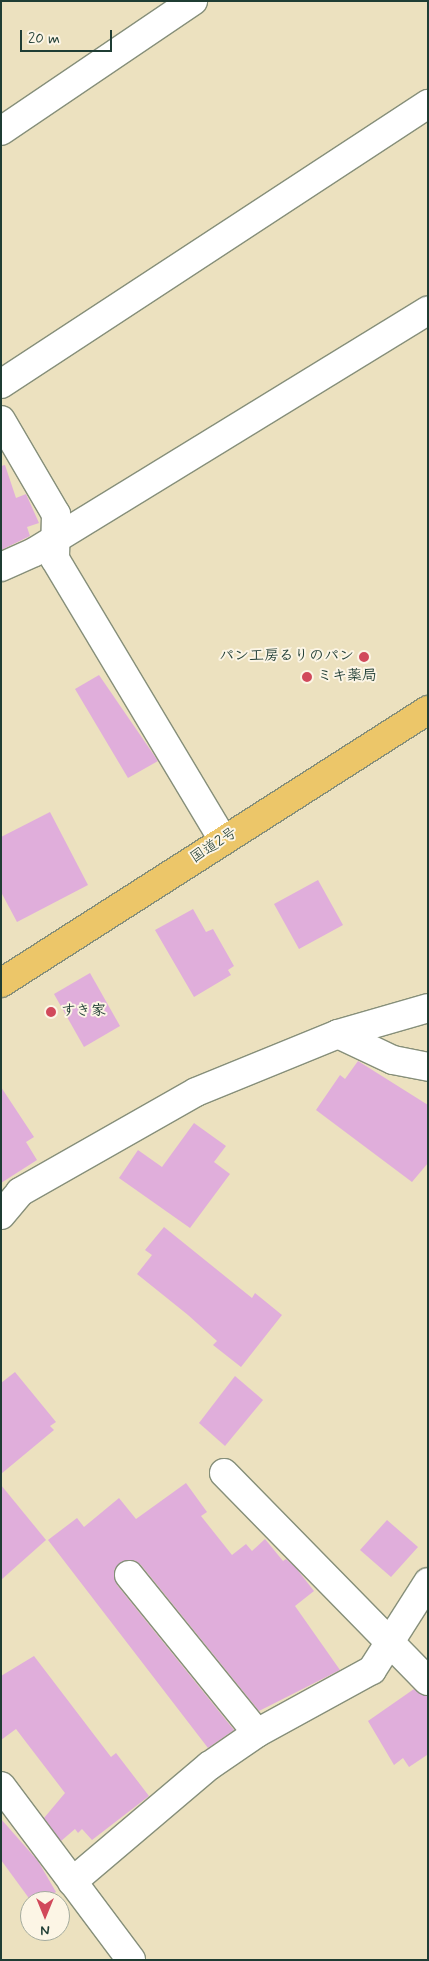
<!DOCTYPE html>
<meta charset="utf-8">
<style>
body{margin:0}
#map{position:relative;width:429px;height:1961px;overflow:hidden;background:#ece1bf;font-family:Mynerve,"Klee One",sans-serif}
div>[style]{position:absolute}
.building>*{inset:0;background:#e0aedb}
.roads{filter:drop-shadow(1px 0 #868f7a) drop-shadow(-1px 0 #868f7a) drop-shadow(0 1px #868f7a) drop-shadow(0 -1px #868f7a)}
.minor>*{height:28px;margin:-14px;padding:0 14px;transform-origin:14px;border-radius:14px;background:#fff}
.highway>*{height:28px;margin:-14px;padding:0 14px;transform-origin:14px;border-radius:14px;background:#ecc669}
.dots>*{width:14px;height:14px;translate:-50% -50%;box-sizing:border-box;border:2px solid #fcf5e5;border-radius:50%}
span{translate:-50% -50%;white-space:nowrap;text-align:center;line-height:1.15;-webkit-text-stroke:4px #fcf5e5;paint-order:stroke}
.poi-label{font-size:15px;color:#1f3d34;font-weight:700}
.right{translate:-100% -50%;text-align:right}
.left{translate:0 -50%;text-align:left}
.street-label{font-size:15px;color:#1f3d34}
.frame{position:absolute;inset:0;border:2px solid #1f3d34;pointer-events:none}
.north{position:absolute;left:20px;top:1891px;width:50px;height:50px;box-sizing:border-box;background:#fcf5e5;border:1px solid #a4ab9e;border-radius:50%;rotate:180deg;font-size:14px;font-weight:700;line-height:20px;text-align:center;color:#1f3d34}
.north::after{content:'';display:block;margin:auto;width:18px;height:22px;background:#d1495b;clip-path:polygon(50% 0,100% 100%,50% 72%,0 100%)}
.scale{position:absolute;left:20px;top:30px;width:92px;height:22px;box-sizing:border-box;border:2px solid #1f3d34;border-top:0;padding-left:6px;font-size:15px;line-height:18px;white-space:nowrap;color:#1f3d34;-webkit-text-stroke:4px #fcf5e5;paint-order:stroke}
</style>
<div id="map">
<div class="building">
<div style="clip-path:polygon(5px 465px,16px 498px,26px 494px,39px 523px,27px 527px,30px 536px,1px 550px,1px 466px)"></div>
<div style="clip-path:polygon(99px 675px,158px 761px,128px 778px,75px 689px)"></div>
<div style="clip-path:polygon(50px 812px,88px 885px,17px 922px,1px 892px,1px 837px)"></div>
<div style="clip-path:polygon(318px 880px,343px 925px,299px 949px,274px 904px)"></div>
<div style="clip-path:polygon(193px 909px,206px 932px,213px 929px,234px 966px,228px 970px,231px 975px,194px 997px,155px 930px)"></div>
<div style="clip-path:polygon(90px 973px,120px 1026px,84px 1047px,54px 994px)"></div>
<div style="clip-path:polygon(358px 1061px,428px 1105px,428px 1163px,412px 1182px,316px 1110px,340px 1075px,345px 1079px)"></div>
<div style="clip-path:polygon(1px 1087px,34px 1137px,26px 1142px,37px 1160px,1px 1183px)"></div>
<div style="clip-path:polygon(194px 1123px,226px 1146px,214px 1162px,230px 1174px,190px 1228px,119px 1178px,138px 1150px,162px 1167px)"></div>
<div style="clip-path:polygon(164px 1227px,252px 1298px,255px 1293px,282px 1315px,241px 1367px,213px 1345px,217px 1341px,188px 1315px,137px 1274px,152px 1255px,145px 1250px)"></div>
<div style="clip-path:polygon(15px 1372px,56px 1422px,50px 1426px,54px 1430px,1px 1474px,1px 1383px)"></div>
<div style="clip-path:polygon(235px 1376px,263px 1400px,225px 1446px,199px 1423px)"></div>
<div style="clip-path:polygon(186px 1483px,207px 1512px,201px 1516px,232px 1555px,246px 1544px,252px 1551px,265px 1539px,283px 1561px,286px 1559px,296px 1568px,314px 1591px,295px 1606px,340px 1670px,259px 1711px,141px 1565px,134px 1560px,120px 1563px,114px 1570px,117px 1585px,234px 1730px,208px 1748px,48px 1540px,77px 1518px,84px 1527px,119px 1498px,136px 1519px)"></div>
<div style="clip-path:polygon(1px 1485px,46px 1540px,1px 1580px)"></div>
<div style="clip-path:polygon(387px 1520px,418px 1547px,391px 1577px,360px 1550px)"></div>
<div style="clip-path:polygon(34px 1656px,111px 1757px,116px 1753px,149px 1796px,92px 1840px,82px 1829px,78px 1833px,75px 1829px,61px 1841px,44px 1818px,65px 1793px,16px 1729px,1px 1740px,1px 1676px)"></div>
<div style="clip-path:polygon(414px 1689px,428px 1696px,427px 1755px,409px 1767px,403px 1758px,394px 1765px,368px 1721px)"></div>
<div style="clip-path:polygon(1px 1819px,38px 1861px,56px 1892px,42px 1901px,31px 1901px,1px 1860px)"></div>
</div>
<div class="roads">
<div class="minor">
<div style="left:1px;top:131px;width:232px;rotate:-34.1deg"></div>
<div style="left:1px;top:384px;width:511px;rotate:-33.25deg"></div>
<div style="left:1px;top:420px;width:109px;rotate:59.7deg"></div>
<div style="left:56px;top:514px;width:45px;rotate:91.3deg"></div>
<div style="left:55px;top:559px;width:327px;rotate:59.1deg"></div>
<div style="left:1px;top:567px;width:36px;rotate:-24deg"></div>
<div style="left:34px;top:552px;width:462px;rotate:-31.5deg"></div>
<div style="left:338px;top:1034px;width:61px;rotate:25.3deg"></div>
<div style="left:393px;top:1060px;width:36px;rotate:11deg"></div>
<div style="left:1px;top:1215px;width:30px;rotate:-50deg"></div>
<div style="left:20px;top:1192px;width:202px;rotate:-29.6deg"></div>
<div style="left:196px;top:1092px;width:153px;rotate:-22.2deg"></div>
<div style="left:338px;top:1034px;width:94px;rotate:-16.1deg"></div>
<div style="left:224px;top:1473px;width:291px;rotate:45.6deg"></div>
<div style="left:129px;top:1575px;width:203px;rotate:51deg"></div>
<div style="left:1px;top:1786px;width:217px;rotate:53.2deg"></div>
<div style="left:72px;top:1882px;width:180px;rotate:-40.3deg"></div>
<div style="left:209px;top:1766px;width:58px;rotate:-34.5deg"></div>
<div style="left:257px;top:1733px;width:131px;rotate:-28.7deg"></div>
<div style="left:372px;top:1670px;width:104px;rotate:-57.5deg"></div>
</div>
<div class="highway">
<div style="left:1px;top:983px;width:507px;rotate:-32.59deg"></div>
</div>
</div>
<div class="dots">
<div style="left:364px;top:657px;background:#d1495b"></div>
<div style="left:307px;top:677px;background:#d1495b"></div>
<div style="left:51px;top:1012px;background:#d1495b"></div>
</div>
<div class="poi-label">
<span class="right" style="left:354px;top:657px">パン工房るりのパン</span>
<span class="left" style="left:317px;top:677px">ミキ薬局</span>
<span class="left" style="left:61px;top:1012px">すき家</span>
</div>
<div class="street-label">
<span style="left:214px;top:846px;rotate:-33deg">国道2号</span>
</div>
<div class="frame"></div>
<div class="north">N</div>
<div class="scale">20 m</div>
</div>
